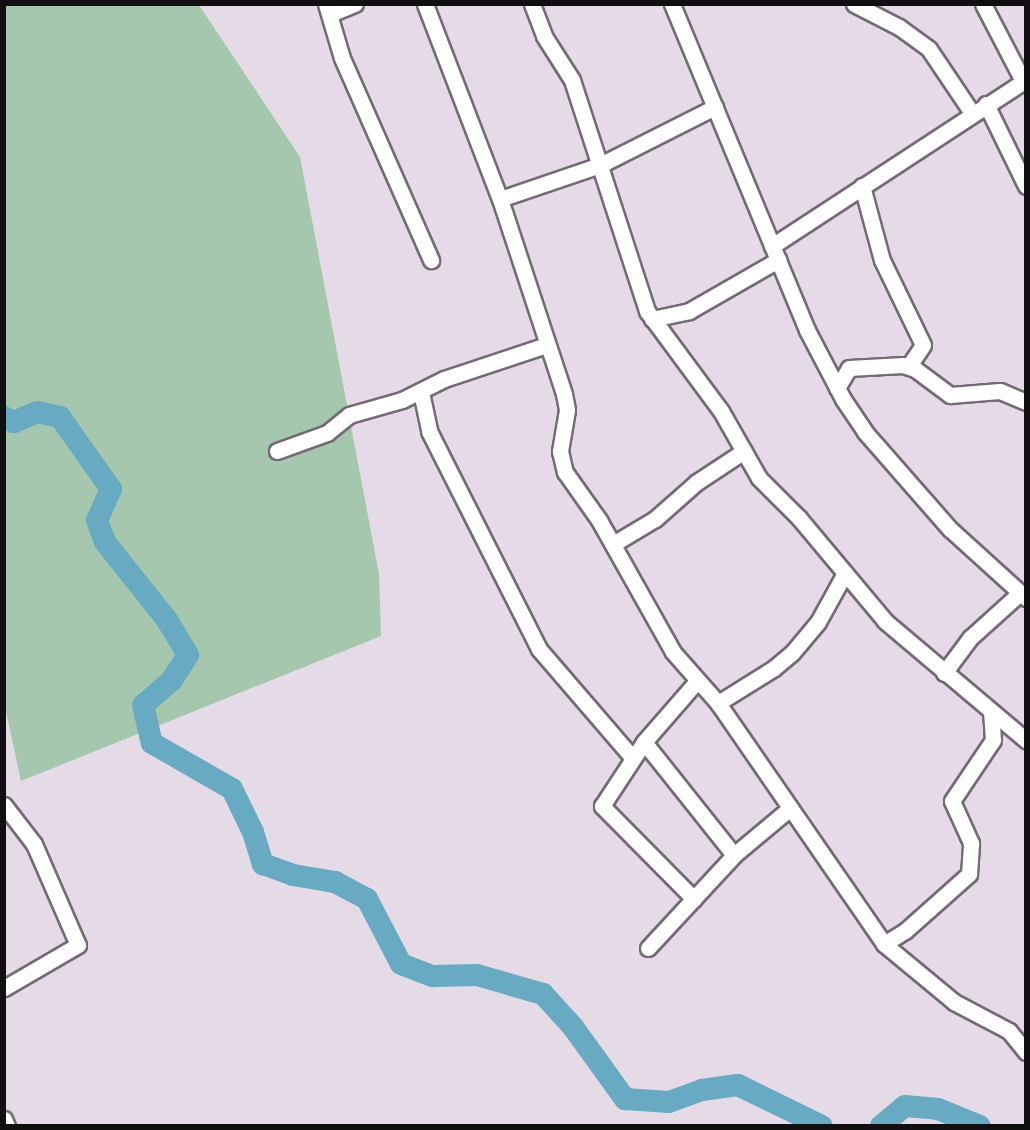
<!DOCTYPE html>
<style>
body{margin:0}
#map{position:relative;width:1030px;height:1130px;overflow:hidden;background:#e5dbe7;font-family:"Golos Text",sans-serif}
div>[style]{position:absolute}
.green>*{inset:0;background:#a4c7ad}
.river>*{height:22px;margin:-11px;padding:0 11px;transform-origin:11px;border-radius:11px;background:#68aac2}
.roads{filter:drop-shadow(2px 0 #736a75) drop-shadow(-2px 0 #736a75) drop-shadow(0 2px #736a75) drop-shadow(0 -2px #736a75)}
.minor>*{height:15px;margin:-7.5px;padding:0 7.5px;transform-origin:7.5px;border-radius:7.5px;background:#fff}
span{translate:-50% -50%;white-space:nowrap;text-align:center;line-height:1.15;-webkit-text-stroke:6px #f2e8f4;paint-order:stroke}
.frame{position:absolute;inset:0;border:6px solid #120f13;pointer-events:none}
</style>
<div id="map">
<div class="green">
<div style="clip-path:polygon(4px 5px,199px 5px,300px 157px,379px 574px,381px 636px,21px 781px,4px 702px)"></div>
</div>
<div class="river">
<div style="left:4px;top:417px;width:11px;rotate:27deg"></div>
<div style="left:14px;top:422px;width:25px;rotate:-23deg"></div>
<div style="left:37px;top:412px;width:24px;rotate:12deg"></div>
<div style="left:60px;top:417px;width:88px;rotate:54.7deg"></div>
<div style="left:111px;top:489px;width:34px;rotate:114deg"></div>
<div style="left:97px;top:520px;width:23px;rotate:70deg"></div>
<div style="left:105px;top:542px;width:100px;rotate:51.5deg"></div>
<div style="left:167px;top:620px;width:41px;rotate:59deg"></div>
<div style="left:188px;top:655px;width:30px;rotate:123deg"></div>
<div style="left:172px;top:680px;width:38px;rotate:139deg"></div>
<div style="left:143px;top:705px;width:39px;rotate:77deg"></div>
<div style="left:152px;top:743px;width:92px;rotate:29.9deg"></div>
<div style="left:232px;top:789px;width:48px;rotate:64deg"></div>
<div style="left:253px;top:832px;width:34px;rotate:73deg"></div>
<div style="left:263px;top:864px;width:32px;rotate:20deg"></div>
<div style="left:293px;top:875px;width:43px;rotate:9.5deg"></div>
<div style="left:335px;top:882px;width:36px;rotate:28deg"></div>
<div style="left:367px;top:899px;width:73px;rotate:62.4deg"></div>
<div style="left:401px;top:964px;width:34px;rotate:21deg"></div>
<div style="left:433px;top:976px;width:44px;rotate:-1.3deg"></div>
<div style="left:477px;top:975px;width:69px;rotate:16.1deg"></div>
<div style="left:543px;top:994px;width:45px;rotate:47.7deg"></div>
<div style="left:573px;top:1027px;width:89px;rotate:54.2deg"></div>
<div style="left:625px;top:1099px;width:44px;rotate:3.9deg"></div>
<div style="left:669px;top:1102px;width:35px;rotate:-20deg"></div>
<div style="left:702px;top:1090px;width:36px;rotate:-8deg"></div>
<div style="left:738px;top:1085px;width:93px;rotate:26deg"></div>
<div style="left:881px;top:1126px;width:31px;rotate:-40deg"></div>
<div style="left:905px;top:1106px;width:33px;rotate:5deg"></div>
<div style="left:938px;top:1109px;width:45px;rotate:22deg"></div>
</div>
<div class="roads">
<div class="minor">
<div style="left:326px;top:4px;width:56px;rotate:73.5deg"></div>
<div style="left:342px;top:58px;width:221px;rotate:66.2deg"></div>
<div style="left:425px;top:4px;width:209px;rotate:69deg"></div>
<div style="left:500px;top:199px;width:205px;rotate:71.8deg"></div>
<div style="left:564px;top:394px;width:16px;rotate:79deg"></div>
<div style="left:567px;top:410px;width:42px;rotate:99.7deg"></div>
<div style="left:560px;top:451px;width:22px;rotate:77deg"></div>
<div style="left:565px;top:472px;width:59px;rotate:54.7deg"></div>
<div style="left:599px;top:520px;width:151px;rotate:60.7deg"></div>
<div style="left:673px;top:652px;width:68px;rotate:48.6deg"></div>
<div style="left:718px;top:703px;width:293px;rotate:55.4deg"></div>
<div style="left:884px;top:944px;width:91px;rotate:39.6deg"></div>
<div style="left:954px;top:1002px;width:62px;rotate:27.8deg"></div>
<div style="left:1009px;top:1031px;width:27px;rotate:51deg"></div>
<div style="left:532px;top:4px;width:34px;rotate:69deg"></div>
<div style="left:544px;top:36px;width:52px;rotate:57.5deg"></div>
<div style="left:572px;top:80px;width:243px;rotate:72deg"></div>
<div style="left:647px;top:311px;width:124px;rotate:53.5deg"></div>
<div style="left:721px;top:411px;width:77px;rotate:60.4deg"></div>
<div style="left:759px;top:478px;width:57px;rotate:45deg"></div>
<div style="left:799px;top:518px;width:134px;rotate:50.1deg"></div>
<div style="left:885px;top:621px;width:185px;rotate:40.2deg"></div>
<div style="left:672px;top:4px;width:353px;rotate:67.5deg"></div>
<div style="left:807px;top:330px;width:78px;rotate:62.4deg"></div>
<div style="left:843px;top:399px;width:40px;rotate:56deg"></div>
<div style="left:865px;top:432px;width:129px;rotate:48.8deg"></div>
<div style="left:950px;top:529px;width:103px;rotate:42.2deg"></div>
<div style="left:854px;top:4px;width:51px;rotate:27.1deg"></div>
<div style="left:899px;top:27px;width:37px;rotate:36deg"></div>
<div style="left:929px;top:49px;width:77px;rotate:56.1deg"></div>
<div style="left:983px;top:4px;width:87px;rotate:62.5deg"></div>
<div style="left:330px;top:14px;width:27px;rotate:-22deg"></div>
<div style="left:986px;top:104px;width:91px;rotate:64deg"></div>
<div style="left:862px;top:186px;width:77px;rotate:74.9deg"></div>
<div style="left:882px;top:260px;width:94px;rotate:64.2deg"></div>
<div style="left:923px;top:345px;width:25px;rotate:124deg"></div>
<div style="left:500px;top:199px;width:106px;rotate:-18.8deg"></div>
<div style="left:600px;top:165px;width:129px;rotate:-26.8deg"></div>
<div style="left:772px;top:246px;width:303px;rotate:-33.2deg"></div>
<div style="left:652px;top:319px;width:38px;rotate:-12deg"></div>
<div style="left:689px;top:311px;width:103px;rotate:-29.8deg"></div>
<div style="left:837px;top:388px;width:23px;rotate:-59deg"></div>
<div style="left:849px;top:368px;width:54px;rotate:-3.2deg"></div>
<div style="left:903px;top:365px;width:13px;rotate:18deg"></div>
<div style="left:915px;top:369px;width:44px;rotate:36.6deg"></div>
<div style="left:950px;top:395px;width:50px;rotate:-4.6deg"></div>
<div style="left:1000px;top:391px;width:28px;rotate:23deg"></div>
<div style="left:421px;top:392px;width:40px;rotate:78deg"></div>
<div style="left:429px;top:431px;width:244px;rotate:63.2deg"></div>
<div style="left:539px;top:649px;width:143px;rotate:49.3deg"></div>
<div style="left:277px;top:451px;width:53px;rotate:-19.8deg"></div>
<div style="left:327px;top:433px;width:28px;rotate:-39deg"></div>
<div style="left:349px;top:415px;width:55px;rotate:-15.8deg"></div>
<div style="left:402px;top:400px;width:47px;rotate:-26.6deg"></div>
<div style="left:444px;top:379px;width:108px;rotate:-18.4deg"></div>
<div style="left:613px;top:544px;width:49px;rotate:-30.8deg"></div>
<div style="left:655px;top:519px;width:56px;rotate:-41.4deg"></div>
<div style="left:697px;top:482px;width:56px;rotate:-33.4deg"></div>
<div style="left:944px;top:673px;width:44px;rotate:-53.4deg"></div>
<div style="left:970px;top:638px;width:67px;rotate:-42deg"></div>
<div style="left:718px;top:703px;width:66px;rotate:-32deg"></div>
<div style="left:774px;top:668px;width:23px;rotate:-40deg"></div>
<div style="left:792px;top:653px;width:40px;rotate:-50deg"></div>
<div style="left:818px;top:622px;width:56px;rotate:-61.1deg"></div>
<div style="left:644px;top:742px;width:144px;rotate:51.5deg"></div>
<div style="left:4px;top:805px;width:49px;rotate:52.4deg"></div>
<div style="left:34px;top:844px;width:110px;rotate:66.5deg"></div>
<div style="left:78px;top:945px;width:86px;rotate:149.8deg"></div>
<div style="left:694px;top:899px;width:131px;rotate:-134.7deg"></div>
<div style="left:602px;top:806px;width:77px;rotate:-56.7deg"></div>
<div style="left:644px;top:742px;width:81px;rotate:-49deg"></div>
<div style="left:884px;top:944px;width:25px;rotate:-32deg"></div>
<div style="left:905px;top:931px;width:86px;rotate:-41.7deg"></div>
<div style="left:969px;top:874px;width:31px;rotate:-86deg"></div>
<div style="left:971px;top:843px;width:46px;rotate:-114.3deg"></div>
<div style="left:952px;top:801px;width:73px;rotate:-56.1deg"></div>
<div style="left:993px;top:740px;width:27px;rotate:-94deg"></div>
<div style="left:648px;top:948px;width:127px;rotate:-47.2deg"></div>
<div style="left:734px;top:855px;width:72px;rotate:-39.9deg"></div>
<div style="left:4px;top:1119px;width:8px;rotate:67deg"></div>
</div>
</div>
<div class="frame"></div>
</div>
